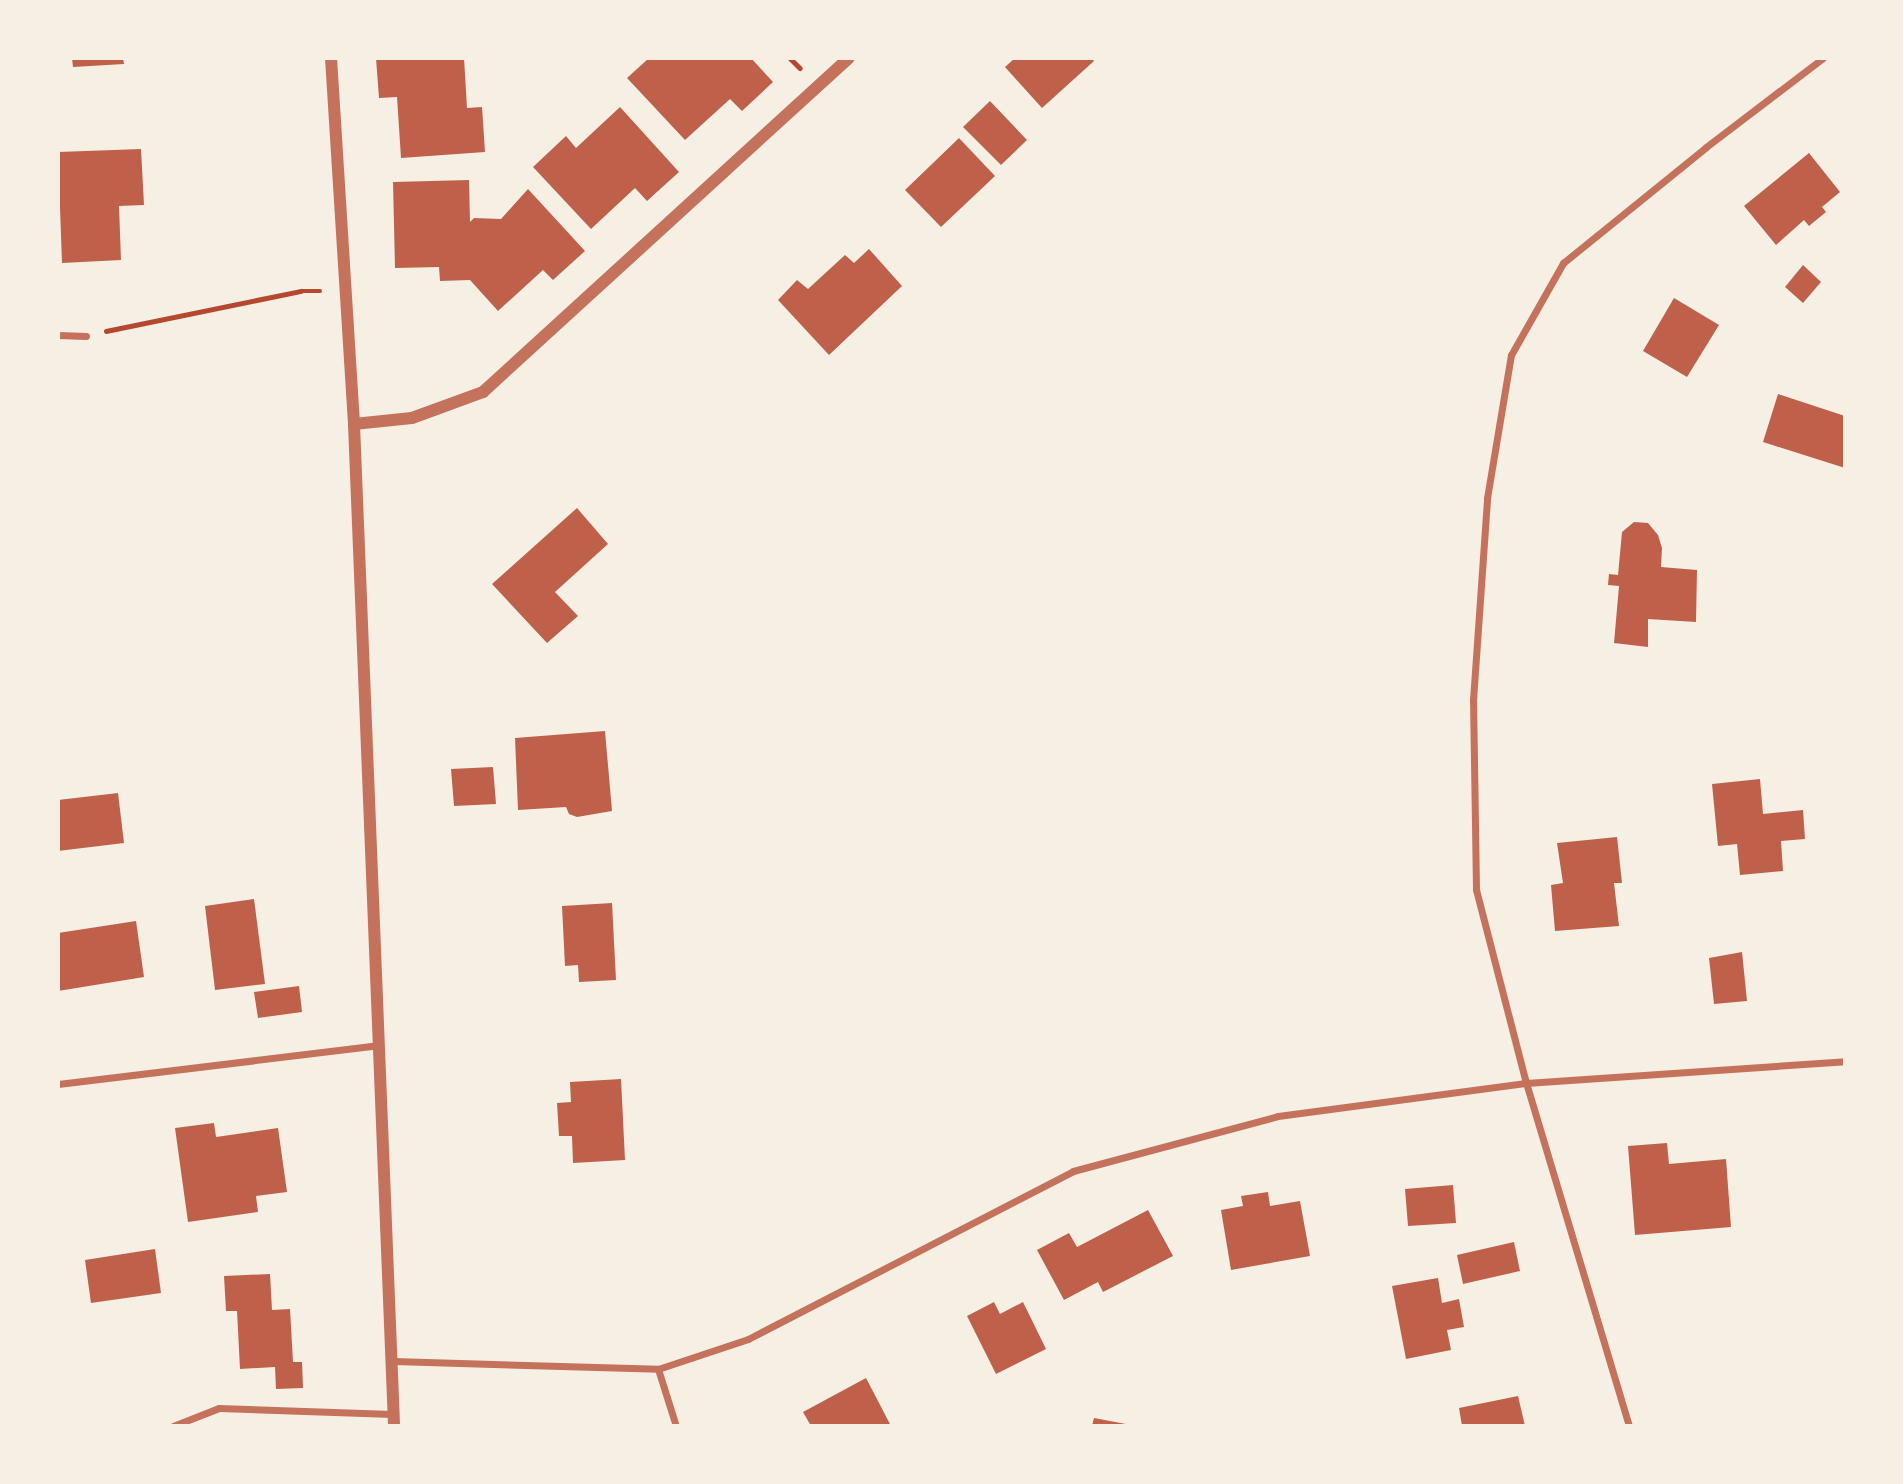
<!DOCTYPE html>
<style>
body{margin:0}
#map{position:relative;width:1903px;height:1484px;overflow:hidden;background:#f6efe4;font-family:"Nunito Sans",sans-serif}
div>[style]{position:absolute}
.building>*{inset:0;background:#bf614a}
.path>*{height:4.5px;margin:-2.25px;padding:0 2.25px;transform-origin:2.25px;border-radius:2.25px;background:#b5482f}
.minor>*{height:7px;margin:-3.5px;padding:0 3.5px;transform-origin:3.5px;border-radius:3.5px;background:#c5725c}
.tertiary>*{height:12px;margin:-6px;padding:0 6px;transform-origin:6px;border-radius:6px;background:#c5725c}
span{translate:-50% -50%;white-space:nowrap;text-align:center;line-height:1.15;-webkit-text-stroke:5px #f6efe4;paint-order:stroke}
.frame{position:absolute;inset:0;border:60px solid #f6efe4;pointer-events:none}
</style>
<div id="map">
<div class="building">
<div style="clip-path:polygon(72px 58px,123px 58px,124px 64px,73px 67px)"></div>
<div style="clip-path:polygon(376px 58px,464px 58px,467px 108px,482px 107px,485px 152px,401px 158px,397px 97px,379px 98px)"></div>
<div style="clip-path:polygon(649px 58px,751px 58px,773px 82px,742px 111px,730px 99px,685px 140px,627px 78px)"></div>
<div style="clip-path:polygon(1015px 58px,1091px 58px,1094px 61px,1042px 108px,1005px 67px)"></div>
<div style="clip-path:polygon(990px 101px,1027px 140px,1001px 165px,963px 127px)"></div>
<div style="clip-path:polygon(620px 107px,679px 172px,647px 201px,635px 188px,591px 229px,533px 167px,566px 136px,576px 148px)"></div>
<div style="clip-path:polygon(959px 138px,995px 176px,941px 227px,905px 190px)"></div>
<div style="clip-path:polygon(141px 149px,144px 205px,119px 206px,121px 260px,62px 263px,58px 152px)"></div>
<div style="clip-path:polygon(1809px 153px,1840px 192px,1822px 207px,1826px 212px,1809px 226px,1804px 220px,1776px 245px,1744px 206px)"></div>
<div style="clip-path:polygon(469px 180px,470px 222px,474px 218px,501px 219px,528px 189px,585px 251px,553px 280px,543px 270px,498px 311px,470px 280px,440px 281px,439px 267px,395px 268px,393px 182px)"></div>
<div style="clip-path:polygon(869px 249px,902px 286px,829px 355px,778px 300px,797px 280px,808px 289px,845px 255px,854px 263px)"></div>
<div style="clip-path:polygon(1803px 265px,1821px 282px,1803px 303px,1785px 287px)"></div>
<div style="clip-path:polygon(1674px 298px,1719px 325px,1687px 377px,1643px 351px)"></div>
<div style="clip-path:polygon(1778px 394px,1845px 416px,1845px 468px,1763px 442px)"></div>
<div style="clip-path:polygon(577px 508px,608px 544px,555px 592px,578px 616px,547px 643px,492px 584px)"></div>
<div style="clip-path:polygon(1634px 522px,1648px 523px,1658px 535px,1662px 548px,1661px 567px,1697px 570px,1696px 622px,1648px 619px,1648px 647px,1614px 643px,1619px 586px,1608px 585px,1609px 574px,1618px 575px,1622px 532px)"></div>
<div style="clip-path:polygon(605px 731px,612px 811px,577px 817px,569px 814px,566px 807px,518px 810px,515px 738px)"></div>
<div style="clip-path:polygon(493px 767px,496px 804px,454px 806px,451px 769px)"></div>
<div style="clip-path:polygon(1760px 779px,1763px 814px,1803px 810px,1805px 839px,1781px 841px,1783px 871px,1740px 875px,1737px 844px,1718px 846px,1712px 784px)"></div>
<div style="clip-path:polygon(118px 793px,124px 843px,58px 851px,58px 800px)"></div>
<div style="clip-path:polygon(1617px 837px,1622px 883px,1614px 883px,1619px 926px,1555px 931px,1551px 885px,1563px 883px,1557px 843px)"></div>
<div style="clip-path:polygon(254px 899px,265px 984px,215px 990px,205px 906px)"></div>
<div style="clip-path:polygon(612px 903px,616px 980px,579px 982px,578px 965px,565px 966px,562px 906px)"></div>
<div style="clip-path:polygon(136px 921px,144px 977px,58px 991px,58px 933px)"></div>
<div style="clip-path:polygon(1742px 952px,1747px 1001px,1714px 1004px,1709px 958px)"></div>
<div style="clip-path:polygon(299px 986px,302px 1012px,258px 1018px,254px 992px)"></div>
<div style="clip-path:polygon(621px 1079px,625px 1160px,573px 1163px,572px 1136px,559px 1136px,557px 1103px,571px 1102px,570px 1082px)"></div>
<div style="clip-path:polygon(214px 1123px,216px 1137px,278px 1128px,287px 1192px,256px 1196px,258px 1212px,188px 1222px,175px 1128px)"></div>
<div style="clip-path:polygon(1667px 1143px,1669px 1164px,1726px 1159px,1731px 1227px,1635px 1235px,1628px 1146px)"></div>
<div style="clip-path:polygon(1453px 1185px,1456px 1223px,1408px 1226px,1405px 1189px)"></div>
<div style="clip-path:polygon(1268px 1192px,1270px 1206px,1300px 1201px,1310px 1256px,1231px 1270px,1221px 1210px,1243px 1206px,1241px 1196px)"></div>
<div style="clip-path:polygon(1148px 1210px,1173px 1256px,1103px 1292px,1098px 1282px,1064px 1300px,1037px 1250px,1069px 1233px,1077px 1247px)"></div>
<div style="clip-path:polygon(1514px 1242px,1520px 1271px,1463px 1284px,1457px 1255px)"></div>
<div style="clip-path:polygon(155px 1249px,161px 1293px,91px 1303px,85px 1260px)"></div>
<div style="clip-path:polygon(270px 1274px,272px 1310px,290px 1309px,293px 1362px,302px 1362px,303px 1388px,276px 1389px,275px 1367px,240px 1369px,237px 1311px,226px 1311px,224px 1276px)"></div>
<div style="clip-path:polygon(1438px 1278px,1442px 1303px,1459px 1299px,1464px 1327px,1447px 1330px,1451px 1350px,1406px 1359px,1392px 1286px)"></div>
<div style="clip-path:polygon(994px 1302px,1000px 1314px,1023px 1302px,1046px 1349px,996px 1374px,967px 1316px)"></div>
<div style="clip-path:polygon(866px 1378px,891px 1426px,811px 1426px,803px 1412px)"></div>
<div style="clip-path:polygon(1518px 1396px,1525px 1426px,1462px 1426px,1459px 1408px)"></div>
<div style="clip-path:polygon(1094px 1418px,1131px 1425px,1131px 1426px,1092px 1426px)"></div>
</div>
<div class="path">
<div style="left:790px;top:58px;width:14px;rotate:45deg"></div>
<div style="left:106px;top:331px;width:199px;rotate:-11.6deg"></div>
<div style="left:301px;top:291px;width:19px"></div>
</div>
<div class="minor">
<div style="left:58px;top:335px;width:28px;rotate:2deg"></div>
<div style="left:58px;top:1084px;width:322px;rotate:-6.9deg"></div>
<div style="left:393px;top:1361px;width:265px;rotate:1.7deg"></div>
<div style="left:658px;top:1369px;width:95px;rotate:-18.4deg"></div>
<div style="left:748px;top:1339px;width:366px;rotate:-27.3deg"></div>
<div style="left:1073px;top:1171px;width:212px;rotate:-15deg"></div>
<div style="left:1278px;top:1116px;width:250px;rotate:-7.6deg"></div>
<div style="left:1526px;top:1083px;width:320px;rotate:-3.9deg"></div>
<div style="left:658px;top:1369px;width:60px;rotate:72.5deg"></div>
<div style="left:173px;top:1426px;width:49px;rotate:-21.4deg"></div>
<div style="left:219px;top:1408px;width:173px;rotate:2deg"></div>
<div style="left:1629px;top:1426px;width:358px;rotate:-106.7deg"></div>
<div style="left:1526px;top:1083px;width:200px;rotate:-104.5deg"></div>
<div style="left:1476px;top:889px;width:189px;rotate:-90.9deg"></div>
<div style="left:1473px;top:700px;width:202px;rotate:-86deg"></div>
<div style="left:1487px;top:498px;width:145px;rotate:-80.5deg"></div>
<div style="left:1511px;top:355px;width:106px;rotate:-60.5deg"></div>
<div style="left:1563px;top:263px;width:184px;rotate:-39deg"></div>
<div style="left:1706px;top:147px;width:147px;rotate:-37.3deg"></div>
</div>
<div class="tertiary">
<div style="left:331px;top:58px;width:367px;rotate:86.4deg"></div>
<div style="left:354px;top:424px;width:1003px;rotate:87.71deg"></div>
<div style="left:354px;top:424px;width:58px;rotate:-5.9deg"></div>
<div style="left:412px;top:418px;width:76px;rotate:-20.1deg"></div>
<div style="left:483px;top:392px;width:495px;rotate:-42.4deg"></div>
</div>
<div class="frame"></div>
</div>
